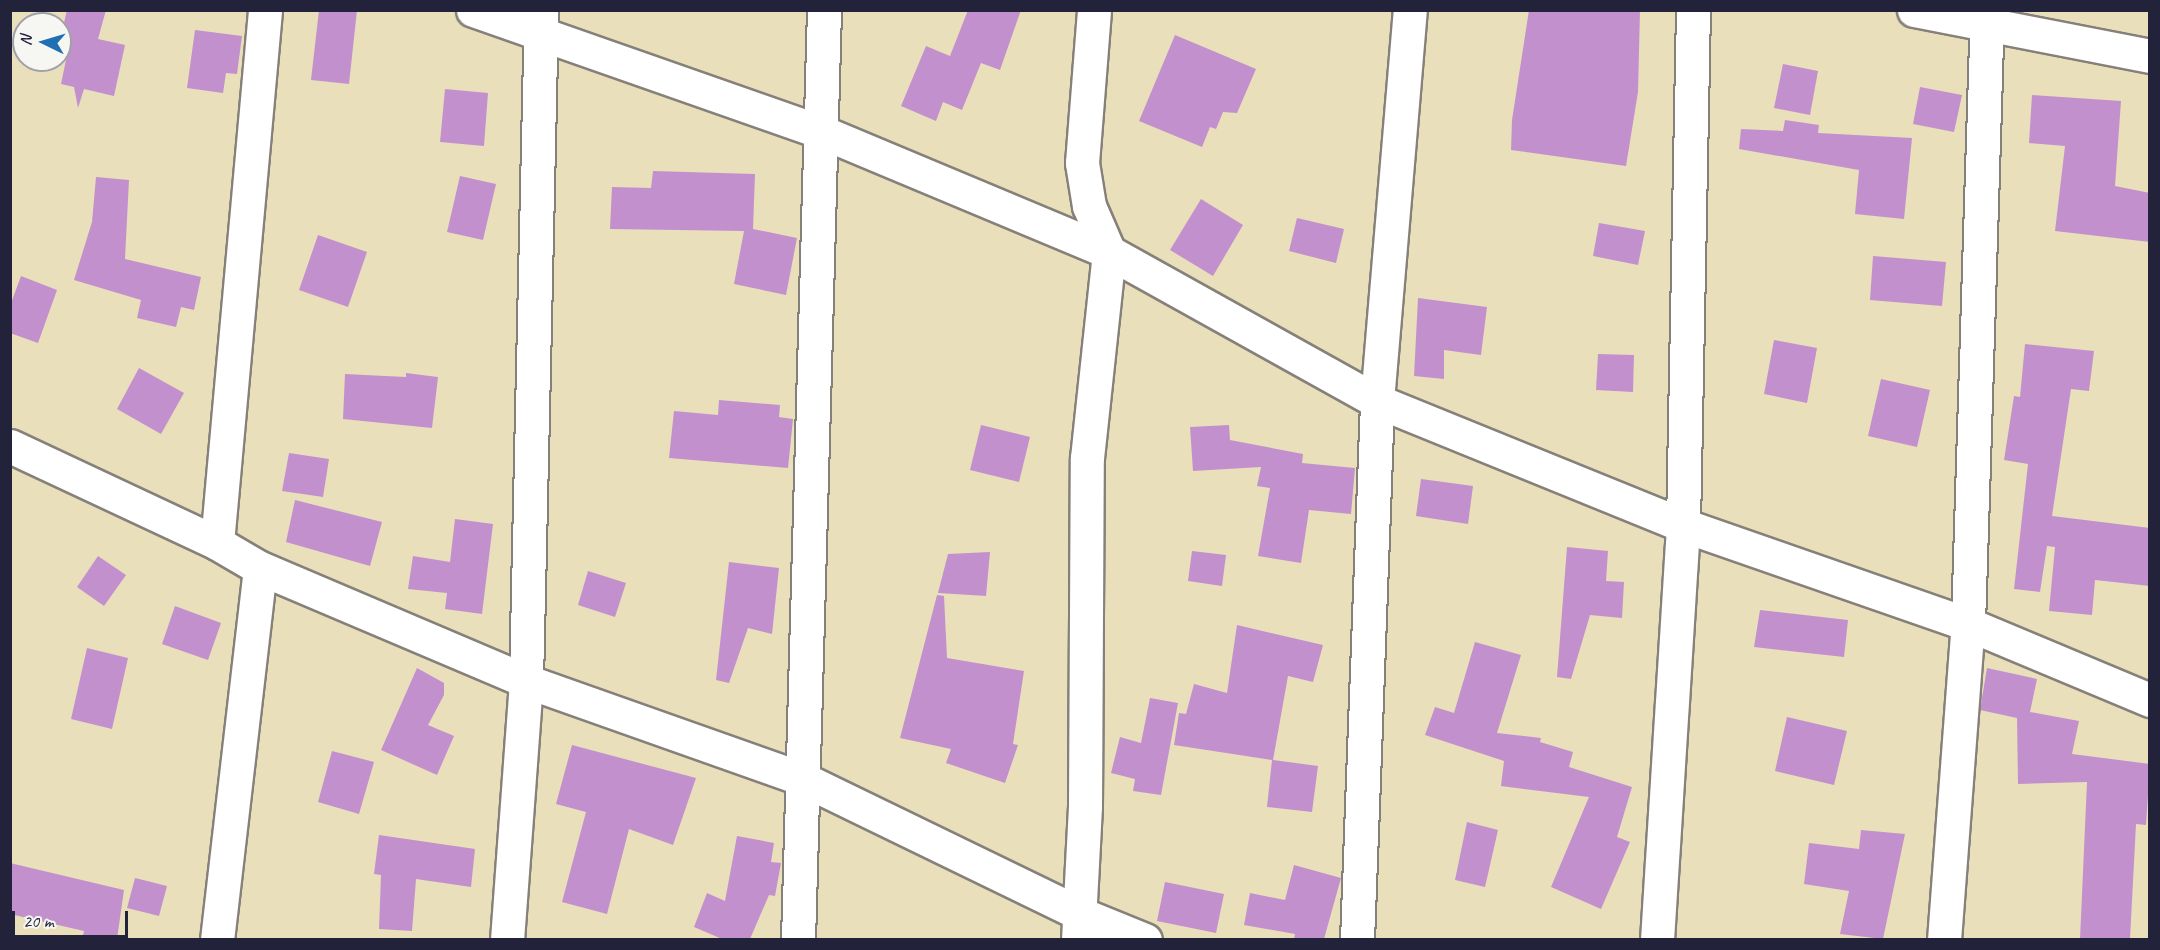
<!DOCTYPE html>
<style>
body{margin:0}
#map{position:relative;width:2160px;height:950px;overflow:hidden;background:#e9dfba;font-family:Caveat,sans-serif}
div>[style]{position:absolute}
.building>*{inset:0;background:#c390ce}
.roads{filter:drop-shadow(2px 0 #86807a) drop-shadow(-2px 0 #86807a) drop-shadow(0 2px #86807a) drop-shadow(0 -2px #86807a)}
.minor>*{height:33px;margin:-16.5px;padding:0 16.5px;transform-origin:16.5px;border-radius:16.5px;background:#fff}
span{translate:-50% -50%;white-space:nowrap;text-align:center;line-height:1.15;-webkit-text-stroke:4.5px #f6f6f2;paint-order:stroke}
.frame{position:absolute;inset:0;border:12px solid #22223b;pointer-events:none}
.north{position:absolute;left:12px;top:12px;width:60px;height:60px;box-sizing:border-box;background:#f6f6f2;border:2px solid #a1a1a9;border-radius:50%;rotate:275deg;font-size:16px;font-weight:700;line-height:24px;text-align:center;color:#22223b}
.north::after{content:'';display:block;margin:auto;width:21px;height:27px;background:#1f6fb2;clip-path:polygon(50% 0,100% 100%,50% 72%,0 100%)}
.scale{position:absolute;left:12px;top:911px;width:116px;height:27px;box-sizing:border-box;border:3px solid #22223b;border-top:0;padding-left:8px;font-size:18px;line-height:21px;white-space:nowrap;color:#22223b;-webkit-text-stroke:4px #f6f6f2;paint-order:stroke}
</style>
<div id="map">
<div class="building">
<div style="clip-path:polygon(67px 10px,106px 10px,98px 39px,125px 45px,114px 96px,84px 89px,78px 108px,74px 87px,61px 84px,67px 55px,62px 31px)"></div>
<div style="clip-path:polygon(319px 10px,357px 10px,349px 84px,311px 80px)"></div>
<div style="clip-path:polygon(968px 10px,1021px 10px,1000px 70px,981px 63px,962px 110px,943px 102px,936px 121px,901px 106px,926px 46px,950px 56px)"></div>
<div style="clip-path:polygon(1529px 10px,1640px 10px,1638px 92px,1626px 166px,1511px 150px,1512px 120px)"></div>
<div style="clip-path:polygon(195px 30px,242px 36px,237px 74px,226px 73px,223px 93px,187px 88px)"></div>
<div style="clip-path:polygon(1175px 35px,1256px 69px,1237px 113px,1223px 112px,1216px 129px,1210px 127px,1202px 147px,1139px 121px)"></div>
<div style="clip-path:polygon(1783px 64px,1818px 71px,1810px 115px,1774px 108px)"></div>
<div style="clip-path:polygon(1920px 87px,1962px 95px,1954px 132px,1913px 124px)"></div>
<div style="clip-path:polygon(445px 89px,488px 93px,484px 146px,440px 142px)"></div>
<div style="clip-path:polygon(2032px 95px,2121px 101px,2115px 186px,2150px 193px,2150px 242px,2055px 231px,2065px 146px,2029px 143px)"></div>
<div style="clip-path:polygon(1785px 120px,1819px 125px,1818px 133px,1912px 138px,1904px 219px,1855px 214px,1859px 170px,1739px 149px,1741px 129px,1783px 131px)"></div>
<div style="clip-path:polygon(653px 171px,755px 174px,753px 229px,797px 238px,786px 295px,734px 284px,744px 231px,610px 229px,612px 187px,651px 188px)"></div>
<div style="clip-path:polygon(460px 176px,496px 184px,483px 240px,447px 232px)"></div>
<div style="clip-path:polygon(96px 177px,129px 180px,125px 259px,201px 277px,194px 310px,181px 307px,176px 327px,137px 318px,141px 300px,74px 280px,92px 222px)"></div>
<div style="clip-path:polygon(1201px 199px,1243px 225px,1213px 276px,1170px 250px)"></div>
<div style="clip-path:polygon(1297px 218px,1344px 229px,1336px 263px,1289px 251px)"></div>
<div style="clip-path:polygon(1599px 223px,1645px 231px,1638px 265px,1593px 256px)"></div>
<div style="clip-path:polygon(318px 235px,367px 252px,348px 307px,299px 290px)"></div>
<div style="clip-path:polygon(1873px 256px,1946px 262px,1942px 306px,1870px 300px)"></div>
<div style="clip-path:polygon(21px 276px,57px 290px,38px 343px,10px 333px,10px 306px)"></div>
<div style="clip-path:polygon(1418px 298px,1487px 307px,1481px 355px,1444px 350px,1444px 379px,1414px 376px)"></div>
<div style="clip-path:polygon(1774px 340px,1817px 348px,1807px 403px,1764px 394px)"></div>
<div style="clip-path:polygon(2025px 344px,2094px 351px,2089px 391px,2071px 389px,2052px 516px,2150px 528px,2150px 586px,2095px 580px,2092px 615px,2049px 611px,2055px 547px,2047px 546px,2040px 592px,2014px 589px,2028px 464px,2004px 460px,2014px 396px,2020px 397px)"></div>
<div style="clip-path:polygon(1598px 354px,1634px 355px,1633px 392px,1596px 390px)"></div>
<div style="clip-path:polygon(139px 368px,184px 393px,161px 434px,117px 409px)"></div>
<div style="clip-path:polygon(406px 373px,438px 377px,432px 428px,343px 419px,345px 374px,406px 377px)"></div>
<div style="clip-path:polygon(1881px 379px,1930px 390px,1917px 447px,1868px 436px)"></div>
<div style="clip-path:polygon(719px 400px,780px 405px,779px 417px,793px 419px,788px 468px,669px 458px,674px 411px,718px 415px)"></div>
<div style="clip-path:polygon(981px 425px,1030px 437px,1019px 482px,970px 470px)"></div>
<div style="clip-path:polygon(1229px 425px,1230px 440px,1303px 454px,1302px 463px,1355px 468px,1351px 514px,1309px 510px,1301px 563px,1258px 556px,1270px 488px,1257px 486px,1261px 467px,1193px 471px,1190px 427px)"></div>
<div style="clip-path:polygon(289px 453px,329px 459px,323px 497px,282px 491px)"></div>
<div style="clip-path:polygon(1421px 479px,1473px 486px,1468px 524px,1416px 516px)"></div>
<div style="clip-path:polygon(295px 500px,382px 522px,370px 566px,286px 542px)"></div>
<div style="clip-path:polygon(455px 519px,493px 524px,482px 614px,445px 609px,447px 593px,408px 589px,413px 556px,450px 562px)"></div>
<div style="clip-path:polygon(1567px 547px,1608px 551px,1606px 581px,1624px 582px,1622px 618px,1590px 615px,1571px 679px,1557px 677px)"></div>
<div style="clip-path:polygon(1192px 551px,1226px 555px,1222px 586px,1188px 581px)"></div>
<div style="clip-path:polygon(990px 552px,986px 596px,938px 593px,948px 554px)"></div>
<div style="clip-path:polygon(98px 556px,126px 575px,104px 606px,77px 587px)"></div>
<div style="clip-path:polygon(729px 562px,779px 568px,772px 634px,748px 628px,729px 683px,716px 680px)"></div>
<div style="clip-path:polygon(588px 571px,626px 583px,615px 617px,578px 605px)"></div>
<div style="clip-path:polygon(937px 595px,944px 596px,947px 658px,1024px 671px,1013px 744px,1018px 745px,1005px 783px,946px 763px,951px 749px,900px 738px)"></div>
<div style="clip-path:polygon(175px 606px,221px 623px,208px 660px,162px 644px)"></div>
<div style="clip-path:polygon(1760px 610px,1848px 620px,1844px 657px,1754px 647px)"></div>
<div style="clip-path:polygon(1237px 625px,1323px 645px,1313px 682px,1288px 676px,1273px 760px,1318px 766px,1312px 812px,1267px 807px,1272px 760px,1174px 745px,1179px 713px,1186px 714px,1194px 684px,1227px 693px)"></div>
<div style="clip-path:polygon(1475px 642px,1521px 655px,1497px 733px,1541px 738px,1540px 742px,1573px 752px,1569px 767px,1632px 787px,1617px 837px,1630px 842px,1601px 909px,1551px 887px,1589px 797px,1501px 786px,1504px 761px,1425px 735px,1435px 707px,1454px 713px)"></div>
<div style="clip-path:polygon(87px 648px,128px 658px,112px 729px,71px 719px)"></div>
<div style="clip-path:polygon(417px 668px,444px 683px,444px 695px,428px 725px,454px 736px,437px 775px,381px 750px)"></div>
<div style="clip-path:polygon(1987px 668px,2037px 679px,2030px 712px,2079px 721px,2072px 754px,2150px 764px,2146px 825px,2136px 824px,2130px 939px,2080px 939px,2087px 782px,2018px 784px,2017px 718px,1980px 710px)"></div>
<div style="clip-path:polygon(1150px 698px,1178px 703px,1161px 795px,1133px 791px,1135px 779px,1111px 773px,1120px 737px,1141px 743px)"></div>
<div style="clip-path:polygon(1787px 717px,1847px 731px,1834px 785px,1775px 771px)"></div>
<div style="clip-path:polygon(572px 745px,696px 778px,673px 845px,629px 829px,607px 914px,562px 902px,586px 812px,556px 804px)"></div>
<div style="clip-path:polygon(332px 751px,374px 762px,359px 814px,318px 802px)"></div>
<div style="clip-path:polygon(1467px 822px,1498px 830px,1485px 887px,1455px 880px)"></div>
<div style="clip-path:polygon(1861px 830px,1905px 834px,1883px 939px,1840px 934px,1849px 891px,1804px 884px,1809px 843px,1859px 849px)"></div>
<div style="clip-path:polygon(379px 835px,475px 849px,471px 887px,416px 879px,412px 931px,379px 929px,381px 875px,374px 874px)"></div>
<div style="clip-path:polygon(737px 836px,774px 843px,771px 862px,781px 863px,775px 896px,769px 895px,750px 939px,722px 939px,694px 927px,707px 893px,725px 901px)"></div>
<div style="clip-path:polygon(10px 863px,124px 890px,117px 939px,82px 939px,84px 931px,10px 914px)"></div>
<div style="clip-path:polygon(1294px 865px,1341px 878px,1324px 939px,1294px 939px,1295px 934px,1244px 925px,1250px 893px,1285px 900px)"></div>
<div style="clip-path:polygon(135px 878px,167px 886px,159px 916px,127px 908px)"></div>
<div style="clip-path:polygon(1165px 882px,1224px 894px,1216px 933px,1157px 921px)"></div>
</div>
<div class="roads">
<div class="minor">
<div style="left:473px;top:10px;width:370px;rotate:19.3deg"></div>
<div style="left:822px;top:132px;width:311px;rotate:22.7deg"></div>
<div style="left:1109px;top:252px;width:307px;rotate:29.1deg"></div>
<div style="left:1377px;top:401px;width:330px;rotate:22.1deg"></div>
<div style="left:1683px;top:525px;width:302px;rotate:19.2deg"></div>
<div style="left:1968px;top:624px;width:197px;rotate:22.7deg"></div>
<div style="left:1914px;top:10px;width:240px;rotate:11deg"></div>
<div style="left:10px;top:446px;width:229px;rotate:25.1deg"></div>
<div style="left:217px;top:543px;width:50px;rotate:30.2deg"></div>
<div style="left:260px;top:568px;width:289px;rotate:23deg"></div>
<div style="left:526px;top:681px;width:296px;rotate:19.5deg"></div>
<div style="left:805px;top:780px;width:307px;rotate:25.9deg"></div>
<div style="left:1081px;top:914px;width:69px;rotate:22.1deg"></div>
<div style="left:217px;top:543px;width:535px;rotate:-84.85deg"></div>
<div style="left:217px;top:940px;width:374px;rotate:-83.4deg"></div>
<div style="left:507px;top:940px;width:260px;rotate:-85.8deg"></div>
<div style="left:526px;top:681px;width:671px;rotate:-88.72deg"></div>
<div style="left:798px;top:940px;width:930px;rotate:-88.4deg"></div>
<div style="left:1078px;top:940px;width:134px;rotate:-87deg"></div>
<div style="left:1085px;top:806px;width:348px;rotate:-89.7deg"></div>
<div style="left:1087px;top:458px;width:207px;rotate:-83.9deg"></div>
<div style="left:1109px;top:252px;width:50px;rotate:-113.5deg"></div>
<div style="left:1089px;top:206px;width:44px;rotate:-99.2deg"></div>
<div style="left:1082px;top:163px;width:153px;rotate:-85.5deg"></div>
<div style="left:1357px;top:940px;width:539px;rotate:-87.87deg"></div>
<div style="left:1377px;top:401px;width:392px;rotate:-85.2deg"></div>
<div style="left:1657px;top:940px;width:416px;rotate:-86.4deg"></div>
<div style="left:1683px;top:525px;width:515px;rotate:-88.89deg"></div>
<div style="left:1944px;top:940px;width:317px;rotate:-85.7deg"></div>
<div style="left:1968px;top:624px;width:614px;rotate:-88.23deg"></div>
</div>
</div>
<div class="frame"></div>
<div class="north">N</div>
<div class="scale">20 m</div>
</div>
